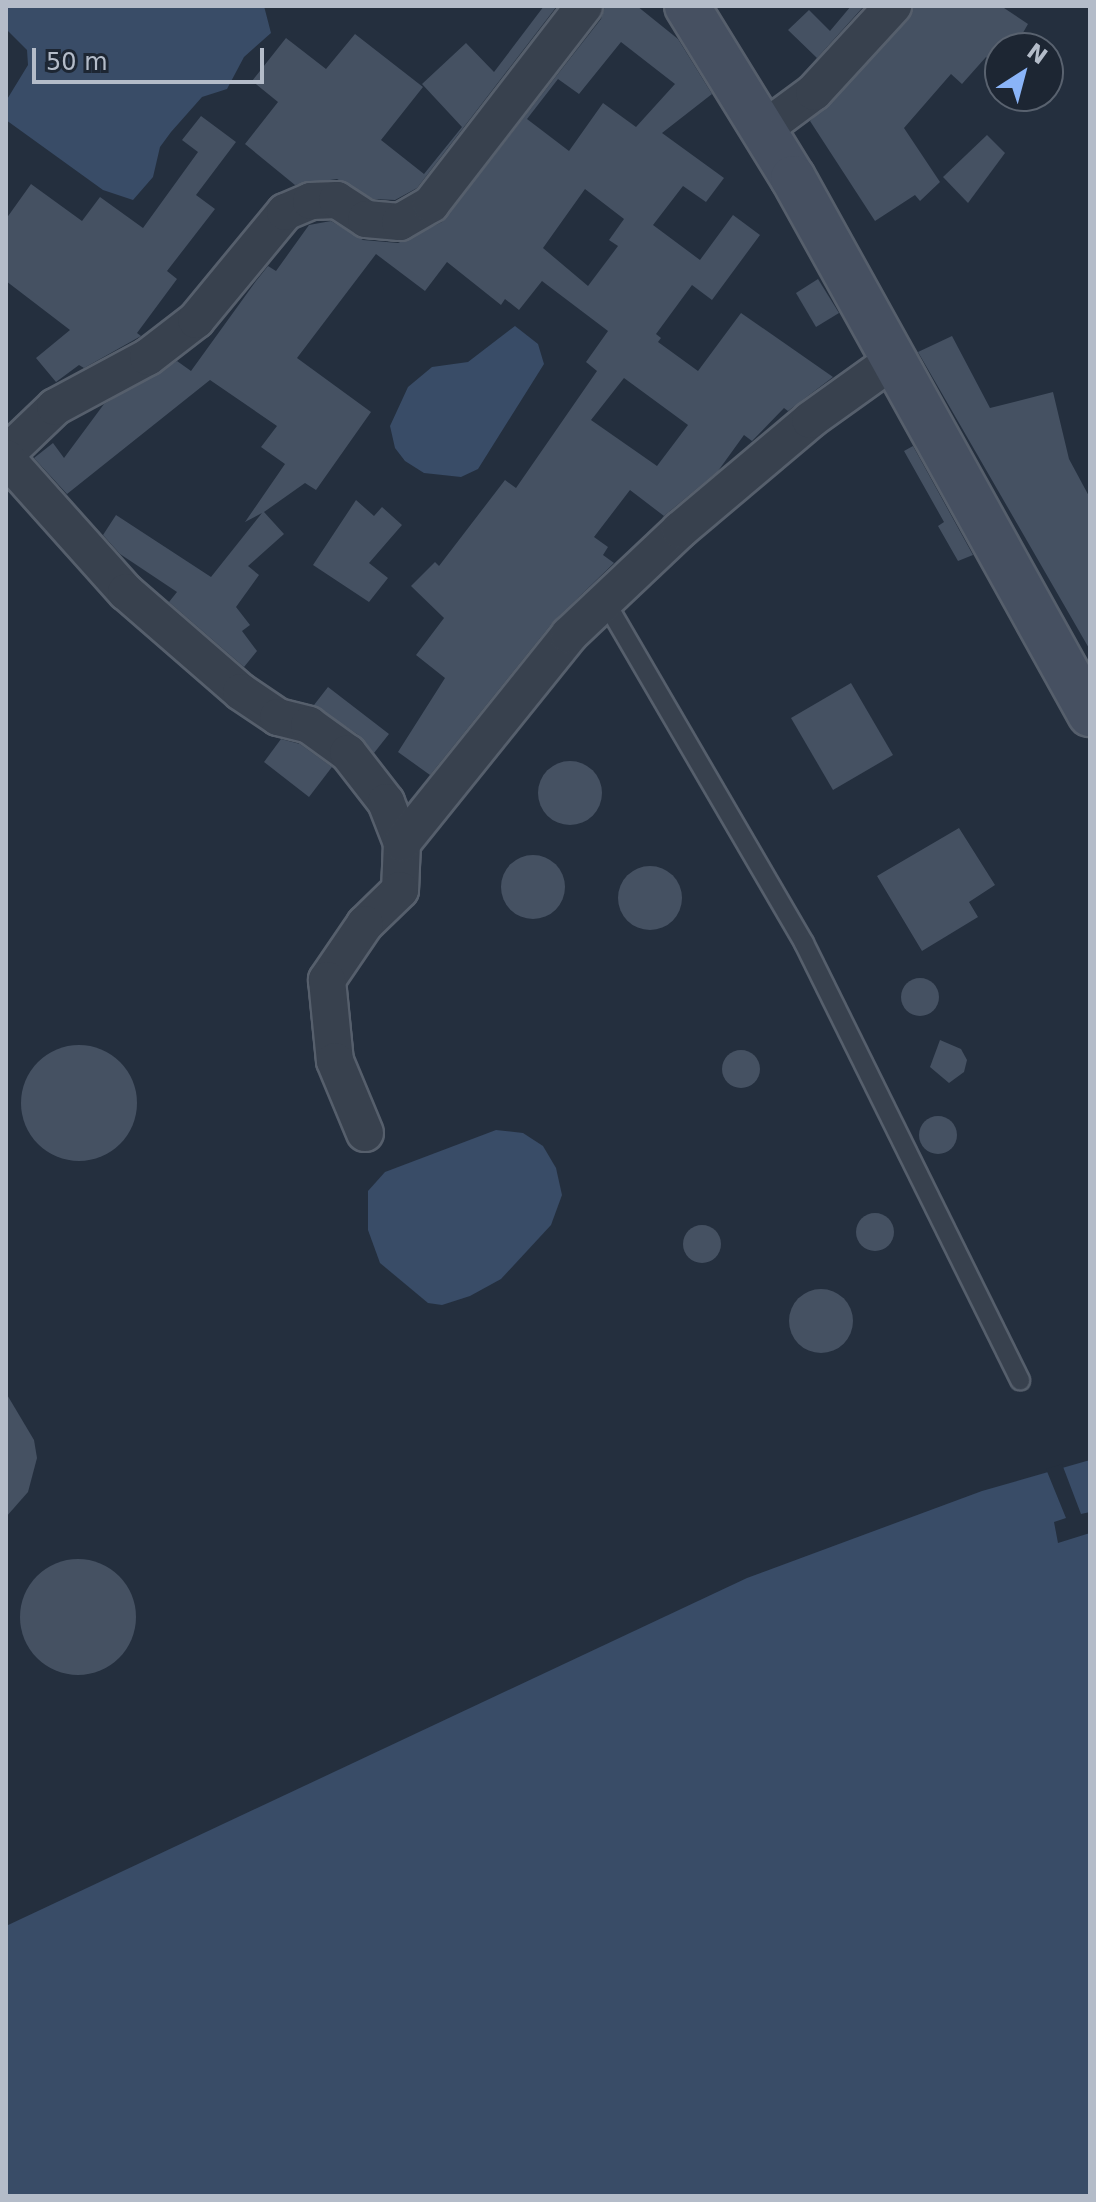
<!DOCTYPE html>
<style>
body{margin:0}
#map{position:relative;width:1096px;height:2202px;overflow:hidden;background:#242f3e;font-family:"DejaVu Sans",sans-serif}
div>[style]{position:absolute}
.water>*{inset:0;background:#394c67}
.pier>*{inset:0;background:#242f3e}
.building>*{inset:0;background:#455162}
.round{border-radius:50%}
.roads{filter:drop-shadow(2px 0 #565f6c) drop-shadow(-2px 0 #565f6c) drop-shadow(0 2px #565f6c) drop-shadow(0 -2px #565f6c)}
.lane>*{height:18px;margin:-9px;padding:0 9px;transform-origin:9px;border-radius:9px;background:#38414e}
.street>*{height:36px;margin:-18px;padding:0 18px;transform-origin:18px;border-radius:18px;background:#38414e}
.secondary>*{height:44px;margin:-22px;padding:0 22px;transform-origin:22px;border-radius:22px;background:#465061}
span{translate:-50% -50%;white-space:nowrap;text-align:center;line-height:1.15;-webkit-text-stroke:6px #1d2633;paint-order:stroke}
.frame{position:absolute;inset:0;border:8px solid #b4bcc9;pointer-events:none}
.north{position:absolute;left:984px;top:32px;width:80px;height:80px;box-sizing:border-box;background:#1d2633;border:2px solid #59626f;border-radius:50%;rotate:36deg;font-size:22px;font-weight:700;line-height:32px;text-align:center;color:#b4bcc9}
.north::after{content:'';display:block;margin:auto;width:28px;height:36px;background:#8ab4f8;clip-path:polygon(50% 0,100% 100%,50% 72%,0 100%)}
.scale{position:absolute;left:32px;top:48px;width:232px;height:36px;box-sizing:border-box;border:4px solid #b4bcc9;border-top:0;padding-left:10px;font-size:24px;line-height:28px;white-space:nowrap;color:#b4bcc9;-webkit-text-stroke:6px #1d2633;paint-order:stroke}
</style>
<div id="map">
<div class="water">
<div style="clip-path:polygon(6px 6px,264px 6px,271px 33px,244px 57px,227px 89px,202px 97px,171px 132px,160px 147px,153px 177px,133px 200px,103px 190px,6px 120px,6px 101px,28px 65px,27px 50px,6px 29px)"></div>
<div style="clip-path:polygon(515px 326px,538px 344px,544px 364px,478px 469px,461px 477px,424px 473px,405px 461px,395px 448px,390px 426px,408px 387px,432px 367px,468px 362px)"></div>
<div style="clip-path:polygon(496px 1130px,523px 1133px,543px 1146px,556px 1168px,562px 1195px,551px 1225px,501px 1279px,470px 1296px,442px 1305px,428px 1303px,380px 1263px,368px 1230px,368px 1191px,385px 1172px)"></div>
<div style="clip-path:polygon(1090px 1460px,1090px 2196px,6px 2196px,6px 1926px,747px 1578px,982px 1491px)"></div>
</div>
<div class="pier">
<div style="clip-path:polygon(1062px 1464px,1081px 1514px,1090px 1512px,1090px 1533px,1058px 1543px,1054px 1522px,1066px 1518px,1046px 1469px)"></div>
</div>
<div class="building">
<div style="clip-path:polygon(544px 6px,557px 6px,417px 188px,395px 200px,373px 199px,337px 179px,295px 185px,245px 144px,278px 102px,252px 81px,286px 38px,326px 69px,355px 34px,423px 87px,381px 140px,424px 174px,462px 127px,422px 84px,466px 43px,494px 72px)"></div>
<div style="clip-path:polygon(evenodd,605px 6px,637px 6px,678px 39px,712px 94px,662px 133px,724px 178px,706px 202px,683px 186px,653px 225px,700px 260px,733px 215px,760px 235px,712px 300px,692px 285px,656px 334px,661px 338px,658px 342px,698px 371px,741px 313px,833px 377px,788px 411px,784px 408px,752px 441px,744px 435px,718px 471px,664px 516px,630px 490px,594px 537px,608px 547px,603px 555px,614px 563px,553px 622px,430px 775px,398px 752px,445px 678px,416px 655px,444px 618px,411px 586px,435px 562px,439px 566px,505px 480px,516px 488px,597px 371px,586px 362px,608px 331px,542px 281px,519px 310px,505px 299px,501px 305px,447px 262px,425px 291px,376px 254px,297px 358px,371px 412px,316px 490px,305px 483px,264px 512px,284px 534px,248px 566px,259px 575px,236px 607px,250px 625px,242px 631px,257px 651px,244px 667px,169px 602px,177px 592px,120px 554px,103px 535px,116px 515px,211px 577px,262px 513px,245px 522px,285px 464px,261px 447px,277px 426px,210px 380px,67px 494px,34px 458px,53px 443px,64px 458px,104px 404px,177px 361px,191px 371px,256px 281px,268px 266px,276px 271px,309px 225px,331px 221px,363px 240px,398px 243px,442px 222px,601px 19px,605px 6px,621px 42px,675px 84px,636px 127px,603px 103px,569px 151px,527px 119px,558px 79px,579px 94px,621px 42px,605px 6px,585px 189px,624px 219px,609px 240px,618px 246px,588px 286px,543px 248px,585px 189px,605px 6px,624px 378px,688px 425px,657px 466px,591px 420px,624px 378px)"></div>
<div style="clip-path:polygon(851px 6px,864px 6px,817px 58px,788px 30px,809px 10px,830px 31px)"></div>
<div style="clip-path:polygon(913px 6px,1001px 6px,1028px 24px,1016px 45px,1000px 48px,994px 65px,986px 57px,962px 84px,951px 74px,904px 128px,940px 182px,920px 201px,915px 195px,875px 221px,810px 121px,908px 20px)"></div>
<div style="clip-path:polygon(201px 116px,236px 142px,196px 195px,215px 209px,167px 271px,177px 279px,137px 333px,141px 336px,84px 368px,79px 365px,56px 382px,36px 358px,70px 330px,6px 281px,6px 219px,31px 184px,82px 221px,100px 197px,143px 228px,198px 152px,182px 140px)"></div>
<div style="clip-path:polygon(987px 135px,1005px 153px,968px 203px,943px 177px)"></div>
<div style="clip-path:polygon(818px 279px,839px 313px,816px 327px,796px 293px)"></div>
<div style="clip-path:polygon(952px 336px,990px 408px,1053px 392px,1069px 459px,1090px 498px,1090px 650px,918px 352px)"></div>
<div style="clip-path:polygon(913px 446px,973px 555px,958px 561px,938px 526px,944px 522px,904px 451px)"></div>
<div style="clip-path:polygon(356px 500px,374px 516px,382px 507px,402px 525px,369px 563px,388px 578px,369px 602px,313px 565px)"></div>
<div style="clip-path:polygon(851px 683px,893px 755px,833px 790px,791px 718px)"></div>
<div style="clip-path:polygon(328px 687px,389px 734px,374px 753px,360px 736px,314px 705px)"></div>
<div style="clip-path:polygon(281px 739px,300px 744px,332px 767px,309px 797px,264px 762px)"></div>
<div class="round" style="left:538px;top:761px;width:64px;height:64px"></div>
<div style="clip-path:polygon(959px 828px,995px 885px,969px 902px,978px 917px,922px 951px,877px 876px)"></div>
<div class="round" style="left:501px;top:855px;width:64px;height:64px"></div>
<div class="round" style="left:618px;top:866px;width:64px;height:64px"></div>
<div class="round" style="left:901px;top:978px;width:38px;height:38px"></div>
<div style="clip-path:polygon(940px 1040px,961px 1049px,967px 1060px,964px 1072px,949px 1083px,930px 1067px)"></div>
<div class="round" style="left:21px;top:1045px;width:116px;height:116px"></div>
<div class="round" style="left:722px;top:1050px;width:38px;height:38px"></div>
<div class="round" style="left:919px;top:1116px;width:38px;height:38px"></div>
<div class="round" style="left:856px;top:1213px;width:38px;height:38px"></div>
<div class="round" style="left:683px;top:1225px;width:38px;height:38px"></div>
<div class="round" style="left:789px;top:1289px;width:64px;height:64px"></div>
<div style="clip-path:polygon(6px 1393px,34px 1440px,37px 1458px,28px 1492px,6px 1517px)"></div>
<div class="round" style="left:20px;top:1559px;width:116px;height:116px"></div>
</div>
<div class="roads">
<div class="lane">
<div style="left:605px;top:601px;width:396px;rotate:59.8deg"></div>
<div style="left:804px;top:943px;width:488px;rotate:63.7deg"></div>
</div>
<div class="street">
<div style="left:764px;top:129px;width:62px;rotate:-36.5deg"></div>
<div style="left:814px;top:92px;width:117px;rotate:-47.4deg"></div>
<div style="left:6px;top:454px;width:68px;rotate:-43.8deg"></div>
<div style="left:55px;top:407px;width:106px;rotate:-28.3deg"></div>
<div style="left:148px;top:357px;width:61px;rotate:-37.6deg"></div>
<div style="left:196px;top:320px;width:140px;rotate:-50.5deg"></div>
<div style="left:285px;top:212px;width:28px;rotate:-23deg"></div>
<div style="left:311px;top:201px;width:26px;rotate:-2deg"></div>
<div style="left:337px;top:200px;width:35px;rotate:33deg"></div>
<div style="left:366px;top:219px;width:34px;rotate:5deg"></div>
<div style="left:400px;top:222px;width:36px;rotate:-30deg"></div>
<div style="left:431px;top:204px;width:250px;rotate:-52.3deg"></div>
<div style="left:6px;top:458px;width:180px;rotate:48.2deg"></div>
<div style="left:126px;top:592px;width:152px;rotate:41deg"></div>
<div style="left:241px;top:692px;width:45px;rotate:34deg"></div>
<div style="left:278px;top:717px;width:32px;rotate:14deg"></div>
<div style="left:309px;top:725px;width:48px;rotate:35.7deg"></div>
<div style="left:348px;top:753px;width:62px;rotate:52.2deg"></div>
<div style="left:386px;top:802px;width:44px;rotate:68.7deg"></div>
<div style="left:402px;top:843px;width:47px;rotate:92.4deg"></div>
<div style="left:400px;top:890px;width:49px;rotate:135.8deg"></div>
<div style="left:365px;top:924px;width:68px;rotate:124.2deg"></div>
<div style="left:327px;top:980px;width:81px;rotate:84.4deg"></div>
<div style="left:335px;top:1061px;width:78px;rotate:67.4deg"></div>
<div style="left:402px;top:843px;width:267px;rotate:-51.2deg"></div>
<div style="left:569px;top:635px;width:153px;rotate:-43.4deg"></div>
<div style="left:680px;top:530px;width:170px;rotate:-40.2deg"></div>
<div style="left:810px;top:420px;width:101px;rotate:-35.7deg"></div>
</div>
<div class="secondary">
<div style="left:687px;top:6px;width:202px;rotate:58.4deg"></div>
<div style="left:793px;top:178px;width:613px;rotate:61.01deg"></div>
</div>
</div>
<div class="frame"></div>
<div class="north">N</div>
<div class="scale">50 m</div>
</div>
